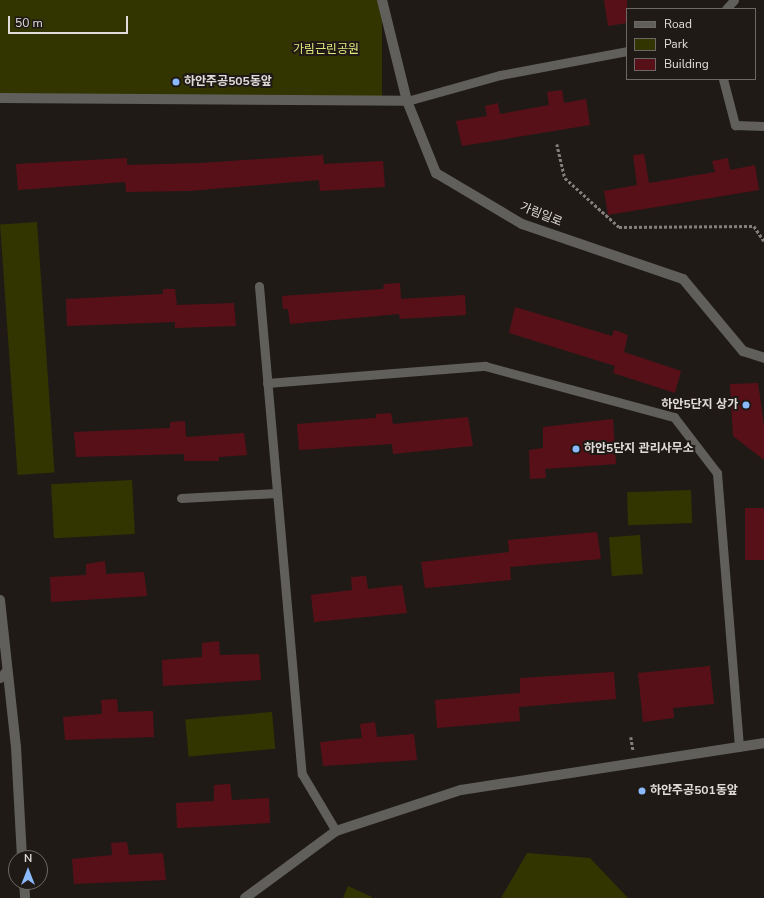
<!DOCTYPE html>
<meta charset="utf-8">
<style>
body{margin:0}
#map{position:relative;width:764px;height:898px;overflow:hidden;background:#201a17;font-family:"Nunito Sans","Noto Sans KR",sans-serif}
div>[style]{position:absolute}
.green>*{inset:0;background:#323500;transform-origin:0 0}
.building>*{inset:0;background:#581018;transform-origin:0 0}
.path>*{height:2.5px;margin-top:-1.25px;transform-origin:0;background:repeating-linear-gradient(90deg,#837e7b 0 3px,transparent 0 5px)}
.service>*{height:9px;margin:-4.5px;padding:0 4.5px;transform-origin:4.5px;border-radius:4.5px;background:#605f5c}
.minor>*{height:10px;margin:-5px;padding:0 5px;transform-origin:5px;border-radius:5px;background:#605f5c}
.dots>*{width:11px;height:11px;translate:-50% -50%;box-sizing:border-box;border:2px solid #201a17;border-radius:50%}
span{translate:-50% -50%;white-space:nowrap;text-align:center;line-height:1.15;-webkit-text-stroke:4px #201a17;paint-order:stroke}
.park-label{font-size:12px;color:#dfe77b}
.poi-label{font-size:12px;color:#e0dcda;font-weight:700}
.left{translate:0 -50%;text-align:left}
.right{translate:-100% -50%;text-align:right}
.street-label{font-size:12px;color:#e0dcda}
.legend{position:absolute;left:626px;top:8px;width:130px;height:72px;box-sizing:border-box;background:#201a17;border:1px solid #6d6865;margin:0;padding:5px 7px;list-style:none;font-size:12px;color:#e0dcda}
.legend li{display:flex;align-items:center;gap:8px;height:20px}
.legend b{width:20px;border:1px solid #6d6865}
.north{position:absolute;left:8px;top:850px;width:40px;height:40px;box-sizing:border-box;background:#201a17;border:1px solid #6d6865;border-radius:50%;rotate:0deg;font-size:11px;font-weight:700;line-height:16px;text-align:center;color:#e0dcda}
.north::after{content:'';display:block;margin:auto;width:14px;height:18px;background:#8abafc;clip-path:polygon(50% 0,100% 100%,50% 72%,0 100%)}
.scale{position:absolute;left:8px;top:16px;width:120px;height:18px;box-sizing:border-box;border:2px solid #e0dcda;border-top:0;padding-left:5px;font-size:12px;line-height:14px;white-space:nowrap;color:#e0dcda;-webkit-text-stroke:3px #201a17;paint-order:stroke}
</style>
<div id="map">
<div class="green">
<div style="left:0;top:0;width:382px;height:98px"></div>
<div style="left:37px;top:222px;width:251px;height:37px;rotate:86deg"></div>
<div style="left:132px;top:480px;width:54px;height:81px;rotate:87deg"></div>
<div style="left:691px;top:490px;width:33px;height:64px;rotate:88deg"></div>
<div style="left:640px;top:535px;width:39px;height:31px;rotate:86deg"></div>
<div style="left:272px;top:712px;width:37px;height:87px;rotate:85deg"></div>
<div style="clip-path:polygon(527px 853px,590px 858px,628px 898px,501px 898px)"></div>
<div style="clip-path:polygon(348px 886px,372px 897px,372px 898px,343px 898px)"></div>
</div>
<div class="building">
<div style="clip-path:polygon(604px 0,627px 0,627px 23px,608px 26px)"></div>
<div style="clip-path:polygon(562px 90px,564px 103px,586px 99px,590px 125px,462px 146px,456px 121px,487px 116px,485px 106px,498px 103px,500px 114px,549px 105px,547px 92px)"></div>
<div style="clip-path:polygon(644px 154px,649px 183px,715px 172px,712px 161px,728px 158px,730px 170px,755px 165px,759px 190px,608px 215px,604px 191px,637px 185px,633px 155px)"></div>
<div style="clip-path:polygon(323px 155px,324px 164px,383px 161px,385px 187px,320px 191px,319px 180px,189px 191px,126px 192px,125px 182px,18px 190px,16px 164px,127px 158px,127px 165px,200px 163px)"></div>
<div style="clip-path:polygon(400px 283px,401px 299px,465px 295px,466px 315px,400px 319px,399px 314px,290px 324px,288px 309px,283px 309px,282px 296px,383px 289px,384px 284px)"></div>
<div style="clip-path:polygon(163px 289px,175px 289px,177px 305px,234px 303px,236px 326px,175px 328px,175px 322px,67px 326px,66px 299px,163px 294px)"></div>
<div style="clip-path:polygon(515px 307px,612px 336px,614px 330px,628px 335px,624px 352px,681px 371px,675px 393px,613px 373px,615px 366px,509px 333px)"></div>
<div style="clip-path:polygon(758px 383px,764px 425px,764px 460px,733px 436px,730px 384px)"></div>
<div style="clip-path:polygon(391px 413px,393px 424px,468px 417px,473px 446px,393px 454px,392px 444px,299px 450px,297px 424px,376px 418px,376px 414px)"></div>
<div style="clip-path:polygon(613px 419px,616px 464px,545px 469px,546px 478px,530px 479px,529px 450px,543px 448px,543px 427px)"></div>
<div style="clip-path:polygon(185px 421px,186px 437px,244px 433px,247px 455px,219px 457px,219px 461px,184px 461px,184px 454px,76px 457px,74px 432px,170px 428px,170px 422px)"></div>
<div style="left:764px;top:508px;width:52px;height:19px;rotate:90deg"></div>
<div style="clip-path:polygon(597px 532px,601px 559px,510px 567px,511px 580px,425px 588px,421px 562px,509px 552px,508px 540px)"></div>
<div style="clip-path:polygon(105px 561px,106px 574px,144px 572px,147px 596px,51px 602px,50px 577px,86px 575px,86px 564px)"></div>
<div style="clip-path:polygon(366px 576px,368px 589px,402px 585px,407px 613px,314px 622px,311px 595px,352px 590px,351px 577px)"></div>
<div style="clip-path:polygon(219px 641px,220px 655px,259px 654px,261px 680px,163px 686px,162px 660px,202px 657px,202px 643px)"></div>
<div style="clip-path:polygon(710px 666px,714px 704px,673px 708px,674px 718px,643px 722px,638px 673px)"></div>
<div style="clip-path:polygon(614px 672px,616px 699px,519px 707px,520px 721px,437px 728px,435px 700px,520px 693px,520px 678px)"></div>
<div style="clip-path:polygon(117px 699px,118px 712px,153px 711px,154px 737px,65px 740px,63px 717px,102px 714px,101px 700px)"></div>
<div style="clip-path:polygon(375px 722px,377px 737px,414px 734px,417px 760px,323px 766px,320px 742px,362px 738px,360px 724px)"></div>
<div style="clip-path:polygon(230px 784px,232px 800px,269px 798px,270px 823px,177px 828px,176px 803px,214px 801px,214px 785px)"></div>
<div style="clip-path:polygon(127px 842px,129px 855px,163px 853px,166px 880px,74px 884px,72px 859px,112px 855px,111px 843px)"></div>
</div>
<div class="path">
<div style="left:557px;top:144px;width:35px;rotate:77deg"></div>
<div style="left:565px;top:178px;width:73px;rotate:42.2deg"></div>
<div style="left:619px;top:227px;width:135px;rotate:-0.4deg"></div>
<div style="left:754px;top:226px;width:18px;rotate:56deg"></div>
<div style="left:631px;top:737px;width:13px;rotate:81deg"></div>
</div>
<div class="service">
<div style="left:726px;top:9px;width:12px;rotate:-48deg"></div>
<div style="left:723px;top:79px;width:48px;rotate:75.4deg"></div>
<div style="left:735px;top:125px;width:29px;rotate:2deg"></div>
<div style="left:407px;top:101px;width:97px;rotate:-15.6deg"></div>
<div style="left:500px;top:75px;width:129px;rotate:-10.7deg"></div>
<div style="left:259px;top:286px;width:490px;rotate:85deg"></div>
<div style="left:302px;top:774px;width:66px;rotate:59.2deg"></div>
<div style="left:267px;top:383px;width:219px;rotate:-4.5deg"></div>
<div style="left:485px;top:366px;width:196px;rotate:15.1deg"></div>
<div style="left:674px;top:417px;width:71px;rotate:52.5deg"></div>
<div style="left:717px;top:473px;width:275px;rotate:85.4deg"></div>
<div style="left:181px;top:498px;width:96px;rotate:-3deg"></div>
<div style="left:0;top:678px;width:11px;rotate:-52deg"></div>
</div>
<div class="minor">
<div style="left:382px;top:0;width:104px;rotate:76.1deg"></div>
<div style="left:407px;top:101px;width:78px;rotate:68.1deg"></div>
<div style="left:436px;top:173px;width:100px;rotate:30.7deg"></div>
<div style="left:522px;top:224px;width:170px;rotate:18.9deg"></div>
<div style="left:683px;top:279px;width:94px;rotate:50.2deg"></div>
<div style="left:743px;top:351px;width:22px;rotate:18deg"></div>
<div style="left:0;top:98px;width:407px;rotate:0.4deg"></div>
<div style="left:0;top:600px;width:148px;rotate:83.8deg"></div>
<div style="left:16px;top:747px;width:111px;rotate:86.9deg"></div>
<div style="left:24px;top:882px;width:16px;rotate:86deg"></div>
<div style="left:245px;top:898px;width:113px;rotate:-36.4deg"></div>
<div style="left:336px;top:831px;width:132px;rotate:-18.2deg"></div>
<div style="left:461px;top:790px;width:307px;rotate:-8.8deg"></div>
</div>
<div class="dots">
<div style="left:176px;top:82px;background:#8abafc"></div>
<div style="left:746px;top:405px;background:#8abafc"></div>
<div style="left:576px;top:449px;background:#8abafc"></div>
<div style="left:642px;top:791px;background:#8abafc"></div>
</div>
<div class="park-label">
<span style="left:326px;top:50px">가림근린공원</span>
</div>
<div class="poi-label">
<span class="left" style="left:184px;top:82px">하안주공505동앞</span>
<span class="right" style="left:738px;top:405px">하안5단지 상가</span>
<span class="left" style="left:584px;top:449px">하안5단지 관리사무소</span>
<span class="left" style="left:650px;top:791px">하안주공501동앞</span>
</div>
<div class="street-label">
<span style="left:541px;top:215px;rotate:22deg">가림일로</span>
</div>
<ul class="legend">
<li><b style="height:5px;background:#605f5c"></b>Road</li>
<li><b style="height:11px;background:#323500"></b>Park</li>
<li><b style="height:11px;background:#581018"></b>Building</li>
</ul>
<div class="north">N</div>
<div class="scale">50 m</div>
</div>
